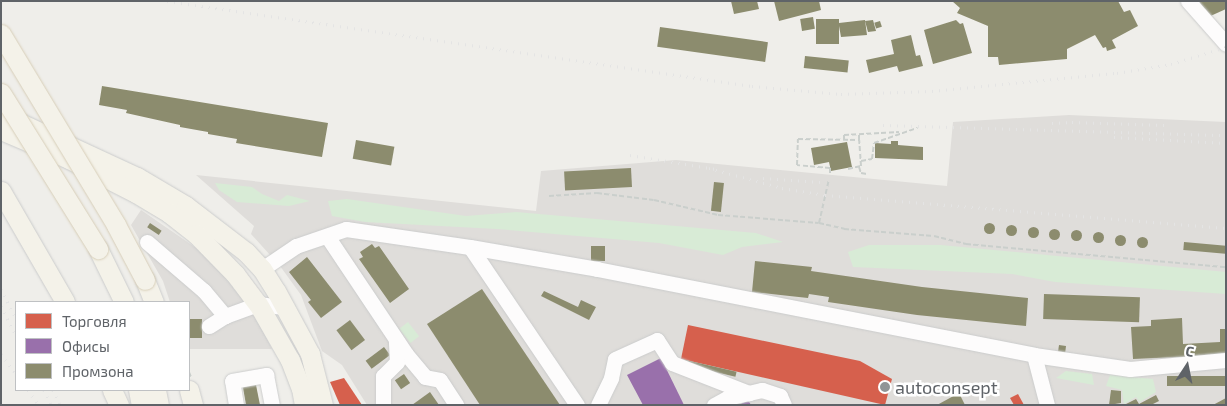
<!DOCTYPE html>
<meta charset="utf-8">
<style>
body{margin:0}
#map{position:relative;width:1227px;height:406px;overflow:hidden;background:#efeeea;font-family:"Exo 2",sans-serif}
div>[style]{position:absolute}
.industrial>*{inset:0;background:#dfddda}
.green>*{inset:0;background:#d8ebd6;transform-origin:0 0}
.shops>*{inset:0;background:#d6604d}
.offices>*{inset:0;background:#9970ab}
.industry>*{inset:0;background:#8c8c6e;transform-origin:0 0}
.round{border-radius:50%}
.path>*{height:2px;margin-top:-1px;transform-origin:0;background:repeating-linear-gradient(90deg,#cacfcc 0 5px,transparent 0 7.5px)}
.roads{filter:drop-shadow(0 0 1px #cbcccc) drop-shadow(0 0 1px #cbcccc)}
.minor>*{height:15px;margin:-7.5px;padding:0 7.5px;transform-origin:7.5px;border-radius:7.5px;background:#fdfcfc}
.major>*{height:19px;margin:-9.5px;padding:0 9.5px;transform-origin:9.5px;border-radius:9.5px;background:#f4f2e9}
.rail>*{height:3px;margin-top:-1.5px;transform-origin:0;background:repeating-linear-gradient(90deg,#e4e4e4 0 1px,transparent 0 7px)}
.bridges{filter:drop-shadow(0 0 1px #d7ceb8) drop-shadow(0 0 1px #d7ceb8)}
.major-bridge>*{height:19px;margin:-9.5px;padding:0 9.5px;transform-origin:9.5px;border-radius:9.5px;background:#f4f2e9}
.dots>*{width:14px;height:14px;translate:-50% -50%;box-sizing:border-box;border:2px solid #fff;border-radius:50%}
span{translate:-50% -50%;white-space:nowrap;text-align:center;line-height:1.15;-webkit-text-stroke:5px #fff;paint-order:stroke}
.poi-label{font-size:18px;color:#5f6368}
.left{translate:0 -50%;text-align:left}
.frame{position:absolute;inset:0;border:2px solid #5f6368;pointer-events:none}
.legend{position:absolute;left:15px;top:301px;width:175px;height:90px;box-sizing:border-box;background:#fff;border:1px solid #bfc1c3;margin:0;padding:6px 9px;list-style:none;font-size:15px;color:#5f6368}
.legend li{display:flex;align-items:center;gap:10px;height:25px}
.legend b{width:25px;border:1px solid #bfc1c3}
.north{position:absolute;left:1162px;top:341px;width:50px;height:50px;-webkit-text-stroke:4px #fff;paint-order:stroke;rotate:11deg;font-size:14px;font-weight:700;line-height:20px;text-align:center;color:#5f6368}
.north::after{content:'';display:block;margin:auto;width:18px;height:22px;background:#5f6368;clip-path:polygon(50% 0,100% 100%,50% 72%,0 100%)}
</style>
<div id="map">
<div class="industrial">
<div style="clip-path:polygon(1069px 115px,1226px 122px,1226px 405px,367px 405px,342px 365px,322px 351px,301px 295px,280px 266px,251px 234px,254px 226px,196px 175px,536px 211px,541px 171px,676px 160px,947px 186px,953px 122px)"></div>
<div style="clip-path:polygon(141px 210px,199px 250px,243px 296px,251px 306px,272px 349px,189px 349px,189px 302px,170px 302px,163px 281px,131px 225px)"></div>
</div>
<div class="green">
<div style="clip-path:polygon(215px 183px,252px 187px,262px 194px,279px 201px,287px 195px,310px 201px,289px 206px,237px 202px,219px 190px)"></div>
<div style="clip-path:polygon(347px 199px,466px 216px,516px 212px,756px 233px,783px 242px,742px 247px,723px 255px,659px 243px,497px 229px,365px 222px,332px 216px,328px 201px)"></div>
<div style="clip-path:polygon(869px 245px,941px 245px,1226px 272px,1226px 294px,1055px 282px,1012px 274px,853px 267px,848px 252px)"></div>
<div style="left:408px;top:322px;width:18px;height:11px;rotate:52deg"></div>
<div style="clip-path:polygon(1066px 371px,1092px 374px,1094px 385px,1056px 378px)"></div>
<div style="clip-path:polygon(1110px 375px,1153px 379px,1156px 392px,1140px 402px,1136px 397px,1124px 404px,1122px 390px,1106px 386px)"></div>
</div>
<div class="shops">
<div style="clip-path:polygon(688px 325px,860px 361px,892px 379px,885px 405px,681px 359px)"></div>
<div style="clip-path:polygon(344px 378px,362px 405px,340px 405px,330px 382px)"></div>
<div style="clip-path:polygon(1018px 394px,1024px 405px,1014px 405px,1010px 398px)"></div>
</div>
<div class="offices">
<div style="clip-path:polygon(661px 358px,684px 405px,643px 405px,627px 375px)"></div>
<div style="clip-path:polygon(748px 400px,751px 405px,739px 405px)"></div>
</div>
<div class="industry">
<div style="clip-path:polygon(731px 1px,757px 1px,759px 9px,734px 14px)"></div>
<div style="clip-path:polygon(774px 1px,819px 1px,821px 10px,779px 21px)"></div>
<div style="clip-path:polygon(952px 1px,1118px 1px,1124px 12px,1130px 10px,1138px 26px,1112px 40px,1116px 48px,1107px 51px,1106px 47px,1103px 48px,1095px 35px,1067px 49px,1067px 59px,999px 65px,998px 57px,988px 57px,988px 26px,957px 13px,960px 8px)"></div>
<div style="clip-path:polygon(1199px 1px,1226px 1px,1226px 9px,1206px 18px)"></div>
<div style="left:813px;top:17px;width:12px;height:13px;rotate:81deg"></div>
<div style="clip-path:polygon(816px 19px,839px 19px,839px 23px,865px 20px,867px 35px,841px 37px,839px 26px,839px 44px,816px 44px)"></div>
<div style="clip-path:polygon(873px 20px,876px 31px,868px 32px,865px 21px)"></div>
<div style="clip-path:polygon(956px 20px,960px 24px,963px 23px,972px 53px,933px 64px,924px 30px)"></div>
<div style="left:880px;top:21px;width:6px;height:6px;rotate:72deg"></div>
<div style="left:660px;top:27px;width:109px;height:20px;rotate:8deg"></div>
<div style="clip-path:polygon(911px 35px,916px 56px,920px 55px,923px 66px,899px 72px,897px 66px,869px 73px,866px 60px,894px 54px,891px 40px)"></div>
<div style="left:805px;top:56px;width:44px;height:12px;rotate:6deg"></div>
<div style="clip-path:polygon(102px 86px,328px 123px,322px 157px,236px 143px,237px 139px,208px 134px,208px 132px,180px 127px,180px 125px,126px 113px,127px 110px,99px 105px)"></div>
<div style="left:356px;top:140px;width:39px;height:19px;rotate:10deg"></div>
<div style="clip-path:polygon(891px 141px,898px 141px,898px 145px,923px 147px,923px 160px,875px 158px,875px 143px,891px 144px)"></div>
<div style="clip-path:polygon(847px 142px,852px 167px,831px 171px,829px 162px,814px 165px,811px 148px)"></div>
<div style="left:631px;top:168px;width:19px;height:67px;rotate:87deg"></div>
<div style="left:714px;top:182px;width:10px;height:29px;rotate:6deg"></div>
<div class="round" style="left:983.5px;top:222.5px;width:11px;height:11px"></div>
<div style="left:150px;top:223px;width:14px;height:5px;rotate:34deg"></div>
<div class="round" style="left:1005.5px;top:224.5px;width:11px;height:11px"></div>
<div class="round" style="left:1027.5px;top:226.5px;width:11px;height:11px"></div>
<div class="round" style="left:1048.5px;top:228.5px;width:11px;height:11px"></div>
<div class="round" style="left:1070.5px;top:229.5px;width:11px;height:11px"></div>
<div class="round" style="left:1092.5px;top:231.5px;width:11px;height:11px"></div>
<div class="round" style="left:1114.5px;top:234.5px;width:11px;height:11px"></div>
<div class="round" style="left:1136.5px;top:236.5px;width:11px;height:11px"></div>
<div style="left:1184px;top:242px;width:42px;height:8px;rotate:5deg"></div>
<div style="clip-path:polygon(372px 244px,375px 248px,379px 246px,409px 289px,390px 303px,359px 259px,363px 257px,360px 252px)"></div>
<div style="left:591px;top:246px;width:14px;height:15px"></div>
<div style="clip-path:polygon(307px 257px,342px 302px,321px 318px,308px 302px,311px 300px,289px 272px)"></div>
<div style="clip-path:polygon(755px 261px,812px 267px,811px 271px,922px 287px,1028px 298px,1026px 326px,917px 315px,828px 302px,829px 297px,809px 294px,808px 298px,752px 292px)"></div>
<div style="clip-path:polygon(482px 289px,560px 405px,480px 405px,427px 324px)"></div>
<div style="clip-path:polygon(544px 291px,578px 307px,581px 300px,596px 307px,589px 320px,541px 296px)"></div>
<div style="left:1044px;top:294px;width:96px;height:25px;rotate:2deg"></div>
<div style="clip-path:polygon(1182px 318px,1183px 344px,1220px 342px,1220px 329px,1226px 329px,1226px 355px,1133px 359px,1131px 327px,1151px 326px,1151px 320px)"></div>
<div style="left:189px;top:319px;width:13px;height:19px"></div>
<div style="left:350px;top:320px;width:25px;height:17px;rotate:53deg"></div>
<div style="clip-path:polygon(1059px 345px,1066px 346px,1065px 354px,1058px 352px)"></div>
<div style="left:384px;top:347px;width:10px;height:23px;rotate:53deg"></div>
<div style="left:681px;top:359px;width:57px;height:5px;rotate:13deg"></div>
<div style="left:404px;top:374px;width:11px;height:11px;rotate:56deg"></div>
<div style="left:1226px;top:376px;width:10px;height:59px;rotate:90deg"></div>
<div style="clip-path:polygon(255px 380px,260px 405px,246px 405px,242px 382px)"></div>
<div style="clip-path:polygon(1111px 390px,1121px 391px,1121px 403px,1109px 405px)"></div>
<div style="clip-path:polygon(430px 392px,439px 405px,412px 405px)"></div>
<div style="clip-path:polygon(959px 393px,965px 405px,937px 405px)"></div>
<div style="clip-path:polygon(1156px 395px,1159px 401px,1151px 405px,1124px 405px,1136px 399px,1139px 404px)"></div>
<div style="clip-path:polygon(1226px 398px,1226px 405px,1213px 405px)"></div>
</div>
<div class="path">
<div style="left:844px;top:140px;width:5px;rotate:-90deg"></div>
<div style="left:844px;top:135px;width:55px;rotate:-3.1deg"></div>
<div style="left:861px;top:161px;width:11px;rotate:-10deg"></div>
<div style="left:872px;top:159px;width:16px;rotate:-83deg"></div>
<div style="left:874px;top:143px;width:46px;rotate:-19.2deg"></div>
<div style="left:859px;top:167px;width:6px;rotate:72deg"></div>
<div style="left:861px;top:173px;width:6px;rotate:9deg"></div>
<div style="left:848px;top:169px;width:13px;rotate:-13deg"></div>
<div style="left:861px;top:166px;width:26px;rotate:-94deg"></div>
<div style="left:830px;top:173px;width:5px;rotate:-90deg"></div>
<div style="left:830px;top:168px;width:33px;rotate:-175deg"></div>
<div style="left:797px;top:165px;width:26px;rotate:-88deg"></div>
<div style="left:798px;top:139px;width:61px;rotate:0.9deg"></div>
<div style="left:859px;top:140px;width:6px;rotate:-90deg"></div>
<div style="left:549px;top:196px;width:48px;rotate:-3.6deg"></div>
<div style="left:597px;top:193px;width:57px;rotate:7deg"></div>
<div style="left:654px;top:200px;width:66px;rotate:13.2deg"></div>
<div style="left:718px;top:215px;width:101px;rotate:4.5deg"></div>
<div style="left:819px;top:223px;width:26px;rotate:13deg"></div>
<div style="left:844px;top:229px;width:90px;rotate:4.4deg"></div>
<div style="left:934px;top:236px;width:33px;rotate:14deg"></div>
<div style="left:966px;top:244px;width:261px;rotate:5.1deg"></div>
<div style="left:819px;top:223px;width:45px;rotate:-77.2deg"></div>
<div style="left:189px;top:372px;width:5px;rotate:68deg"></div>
</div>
<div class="roads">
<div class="minor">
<div style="left:1188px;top:1px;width:57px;rotate:48.5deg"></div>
<div style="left:327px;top:236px;width:142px;rotate:56.2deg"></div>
<div style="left:406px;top:354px;width:30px;rotate:50deg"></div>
<div style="left:425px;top:377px;width:15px;rotate:11deg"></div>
<div style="left:440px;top:380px;width:30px;rotate:57deg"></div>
<div style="left:147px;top:242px;width:75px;rotate:40.7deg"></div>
<div style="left:204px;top:291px;width:33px;rotate:50deg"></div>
<div style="left:225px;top:316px;width:19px;rotate:148deg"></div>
<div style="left:470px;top:247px;width:191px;rotate:55.9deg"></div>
<div style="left:262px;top:269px;width:41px;rotate:-34.1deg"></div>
<div style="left:296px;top:246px;width:53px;rotate:-18.8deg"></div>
<div style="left:346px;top:229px;width:125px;rotate:8.3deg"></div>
<div style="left:470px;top:247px;width:129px;rotate:9.8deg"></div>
<div style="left:597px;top:269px;width:445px;rotate:11.1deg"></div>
<div style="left:1034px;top:355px;width:52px;rotate:75.4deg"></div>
<div style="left:225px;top:316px;width:35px;rotate:-20deg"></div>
<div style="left:258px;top:304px;width:24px;rotate:7deg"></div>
<div style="left:282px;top:307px;width:8px;rotate:45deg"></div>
<div style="left:1034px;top:355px;width:97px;rotate:8.3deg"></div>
<div style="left:1130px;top:369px;width:96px;rotate:-5.4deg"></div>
<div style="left:236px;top:405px;width:24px;rotate:-99deg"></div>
<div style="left:232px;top:381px;width:35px;rotate:-10deg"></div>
<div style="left:266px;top:375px;width:31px;rotate:79deg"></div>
<div style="left:383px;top:405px;width:29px;rotate:-90deg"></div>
<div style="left:383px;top:376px;width:20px;rotate:-45deg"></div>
<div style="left:397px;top:362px;width:22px;rotate:-93deg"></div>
<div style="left:598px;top:405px;width:30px;rotate:-64deg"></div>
<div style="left:611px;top:378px;width:19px;rotate:-78deg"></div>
<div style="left:615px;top:359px;width:46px;rotate:-24.3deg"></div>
<div style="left:657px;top:340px;width:27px;rotate:57deg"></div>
<div style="left:672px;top:363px;width:83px;rotate:21.3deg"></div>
<div style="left:714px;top:405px;width:15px;rotate:-28deg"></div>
<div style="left:727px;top:398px;width:36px;rotate:-13deg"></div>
<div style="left:762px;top:390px;width:19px;rotate:18deg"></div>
<div style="left:780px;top:396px;width:10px;rotate:66deg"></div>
</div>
<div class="major">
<div style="left:1px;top:114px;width:150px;rotate:24.9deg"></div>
<div style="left:137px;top:177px;width:57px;rotate:30.6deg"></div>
<div style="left:186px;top:206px;width:76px;rotate:37.5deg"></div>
<div style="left:246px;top:252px;width:23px;rotate:47deg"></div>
<div style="left:262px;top:269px;width:26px;rotate:58deg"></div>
<div style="left:276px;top:291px;width:72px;rotate:61.6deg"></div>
<div style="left:310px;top:354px;width:53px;rotate:75.7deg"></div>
<div style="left:1px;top:130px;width:74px;rotate:23.1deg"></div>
<div style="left:69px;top:159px;width:75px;rotate:26.9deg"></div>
<div style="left:136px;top:193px;width:39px;rotate:31deg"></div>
<div style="left:169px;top:213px;width:34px;rotate:38deg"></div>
<div style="left:196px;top:234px;width:56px;rotate:45.7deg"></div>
<div style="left:235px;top:274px;width:38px;rotate:53deg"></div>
<div style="left:258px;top:304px;width:64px;rotate:60.3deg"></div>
<div style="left:290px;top:360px;width:30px;rotate:69deg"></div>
<div style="left:301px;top:388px;width:17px;rotate:80deg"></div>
<div style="left:1px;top:191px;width:128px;rotate:60deg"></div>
<div style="left:98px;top:249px;width:59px;rotate:63.9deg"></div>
<div style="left:145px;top:280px;width:24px;rotate:68deg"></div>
<div style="left:112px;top:390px;width:17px;rotate:65deg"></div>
<div style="left:138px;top:390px;width:15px;rotate:79deg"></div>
<div style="left:156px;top:390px;width:15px;rotate:79deg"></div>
<div style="left:189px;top:390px;width:16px;rotate:75deg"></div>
</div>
</div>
<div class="rail">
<div style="left:167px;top:1px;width:591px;rotate:8.27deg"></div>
<div style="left:752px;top:86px;width:89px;rotate:5.1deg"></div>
<div style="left:841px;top:94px;width:91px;rotate:-1.9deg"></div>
<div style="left:932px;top:91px;width:186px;rotate:-5.6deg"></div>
<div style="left:1117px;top:73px;width:55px;rotate:-9.5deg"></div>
<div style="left:1171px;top:64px;width:58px;rotate:-17.2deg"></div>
<div style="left:1052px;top:123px;width:20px;rotate:-3deg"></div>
<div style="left:1072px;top:122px;width:92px;rotate:1.9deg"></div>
<div style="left:883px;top:125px;width:343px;rotate:1.7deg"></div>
<div style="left:1114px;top:137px;width:112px;rotate:3.1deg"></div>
<div style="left:630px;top:155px;width:87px;rotate:9.2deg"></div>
<div style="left:709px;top:168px;width:76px;rotate:15.3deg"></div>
<div style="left:782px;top:188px;width:44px;rotate:9.2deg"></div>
<div style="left:825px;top:195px;width:402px;rotate:4.7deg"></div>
<div style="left:763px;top:178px;width:57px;rotate:4deg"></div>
<div style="left:1px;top:289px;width:33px;rotate:63deg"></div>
<div style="left:1px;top:306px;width:33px;rotate:63deg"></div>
<div style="left:1px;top:354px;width:25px;rotate:53deg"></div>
<div style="left:28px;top:390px;width:19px;rotate:54deg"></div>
<div style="left:44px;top:390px;width:17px;rotate:65deg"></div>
<div style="left:53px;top:390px;width:17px;rotate:65deg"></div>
</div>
<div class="bridges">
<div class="major-bridge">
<div style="left:1px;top:34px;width:223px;rotate:58.9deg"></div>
<div style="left:116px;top:225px;width:62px;rotate:62.2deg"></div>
<div style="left:1px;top:93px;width:184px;rotate:58.1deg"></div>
</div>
</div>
<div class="dots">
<div style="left:885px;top:387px;background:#919496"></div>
</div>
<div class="poi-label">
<span class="left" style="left:895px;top:387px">autoconsept</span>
</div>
<div class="frame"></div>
<ul class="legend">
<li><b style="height:14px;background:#d6604d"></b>Торговля</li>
<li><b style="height:14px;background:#9970ab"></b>Офисы</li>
<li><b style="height:14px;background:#8c8c6e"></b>Промзона</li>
</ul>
<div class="north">С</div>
</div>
